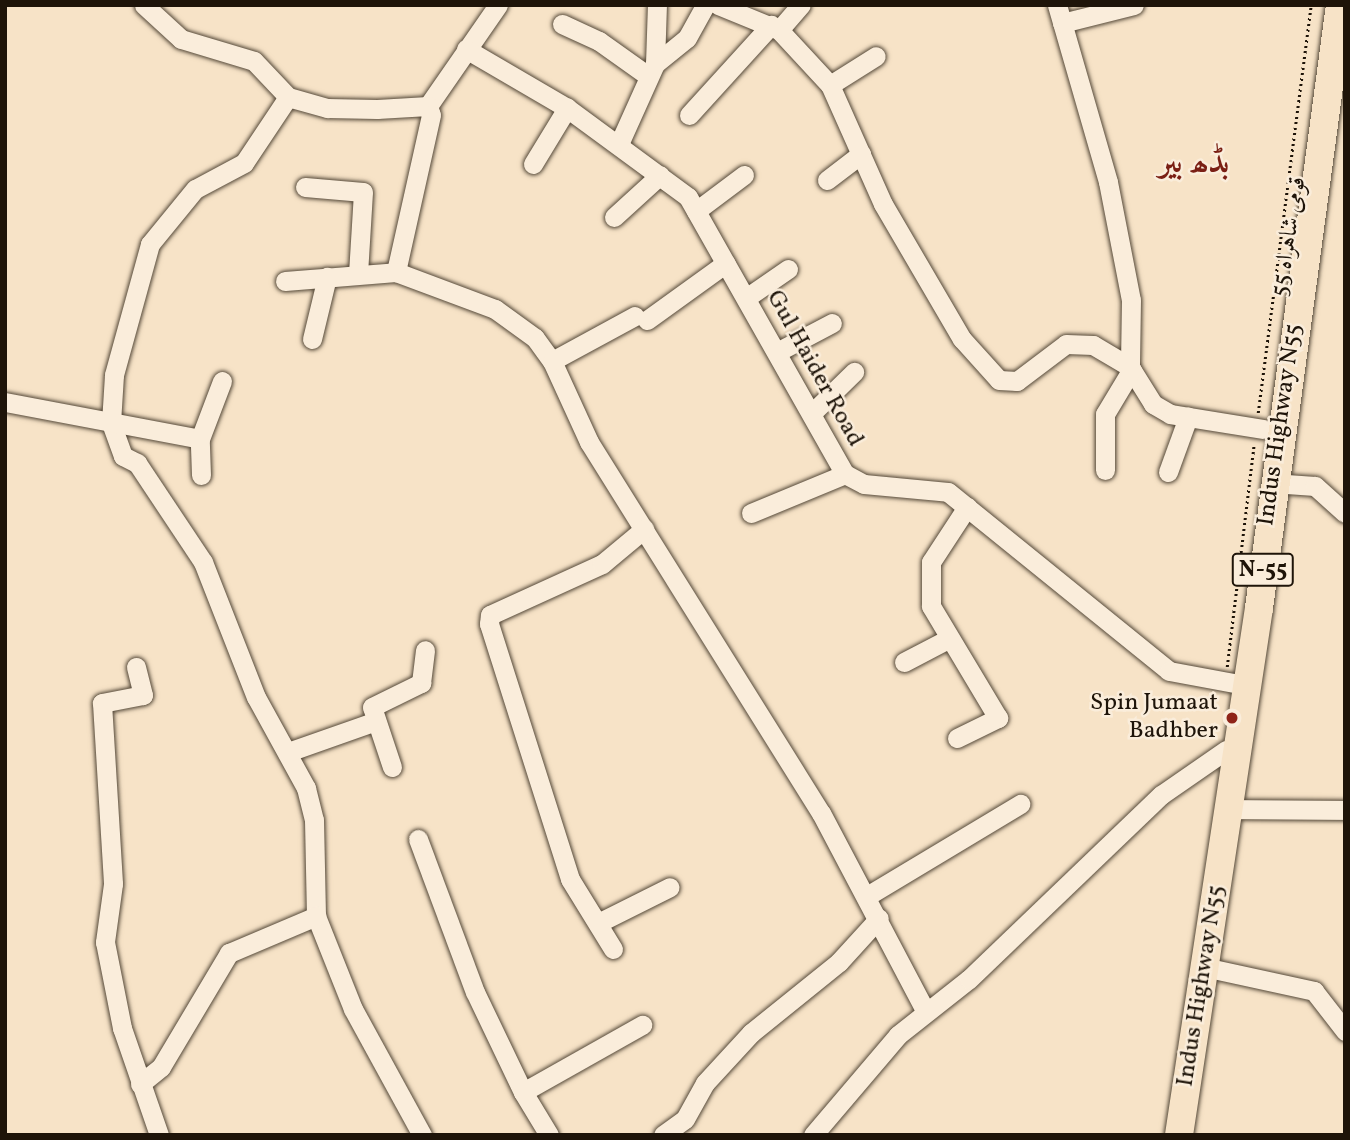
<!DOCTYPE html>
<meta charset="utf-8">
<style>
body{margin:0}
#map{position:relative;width:1350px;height:1140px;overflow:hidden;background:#f7e3c7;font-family:Vollkorn,Amiri,serif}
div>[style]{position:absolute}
.path>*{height:2.5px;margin-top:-1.25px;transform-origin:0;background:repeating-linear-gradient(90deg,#1e1409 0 2px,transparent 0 5.5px)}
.roads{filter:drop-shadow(0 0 2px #544838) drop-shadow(0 0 2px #544838)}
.minor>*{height:19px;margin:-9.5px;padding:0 9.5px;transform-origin:9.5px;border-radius:9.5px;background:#faeddb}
.highway>*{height:28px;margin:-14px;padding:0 14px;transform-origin:14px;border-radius:14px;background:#f7e3c7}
.dots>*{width:19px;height:19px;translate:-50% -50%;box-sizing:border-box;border:4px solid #faeddb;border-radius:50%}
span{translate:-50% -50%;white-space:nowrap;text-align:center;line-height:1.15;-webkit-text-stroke:5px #faeddb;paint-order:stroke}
.shield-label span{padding:2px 5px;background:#faeddb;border:2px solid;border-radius:5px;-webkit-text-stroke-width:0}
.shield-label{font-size:23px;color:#1e1409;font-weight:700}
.street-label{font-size:24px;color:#1e1409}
.poi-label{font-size:24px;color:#1e1409}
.right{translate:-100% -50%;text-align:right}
.district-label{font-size:32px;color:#7a1f14;font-weight:700}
.frame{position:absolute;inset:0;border:7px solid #1e1409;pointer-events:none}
</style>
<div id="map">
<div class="path">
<div style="left:1258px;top:413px;width:411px;rotate:-82.6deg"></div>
<div style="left:1227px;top:667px;width:225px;rotate:-83.1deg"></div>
</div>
<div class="roads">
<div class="minor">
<div style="left:144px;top:5px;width:50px;rotate:42.6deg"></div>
<div style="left:181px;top:39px;width:76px;rotate:16.8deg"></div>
<div style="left:254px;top:61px;width:50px;rotate:46.6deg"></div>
<div style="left:288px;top:97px;width:41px;rotate:15.8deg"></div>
<div style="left:327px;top:108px;width:50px;rotate:1.1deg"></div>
<div style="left:377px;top:109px;width:51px;rotate:-3.4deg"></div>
<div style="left:428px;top:106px;width:123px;rotate:-55.3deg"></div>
<div style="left:718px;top:5px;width:66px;rotate:22.3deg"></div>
<div style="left:779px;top:30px;width:75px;rotate:47.2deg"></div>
<div style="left:830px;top:85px;width:130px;rotate:66deg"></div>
<div style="left:883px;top:204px;width:156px;rotate:59.7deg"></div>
<div style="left:962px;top:339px;width:55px;rotate:47.9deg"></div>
<div style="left:999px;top:380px;width:18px;rotate:3deg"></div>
<div style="left:1017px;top:381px;width:61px;rotate:-37.1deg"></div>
<div style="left:1066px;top:344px;width:27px;rotate:2deg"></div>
<div style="left:1093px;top:345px;width:43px;rotate:30.7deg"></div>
<div style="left:1130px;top:367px;width:44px;rotate:58.1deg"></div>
<div style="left:1153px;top:404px;width:20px;rotate:30deg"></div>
<div style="left:1170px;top:414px;width:95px;rotate:9.1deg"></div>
<div style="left:1057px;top:5px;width:184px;rotate:73.9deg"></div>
<div style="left:1108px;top:182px;width:120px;rotate:79deg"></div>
<div style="left:1131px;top:300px;width:67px;rotate:90.9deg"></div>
<div style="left:1062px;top:23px;width:74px;rotate:-14deg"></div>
<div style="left:562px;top:24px;width:41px;rotate:24.7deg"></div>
<div style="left:599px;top:41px;width:60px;rotate:35.5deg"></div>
<div style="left:779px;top:30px;width:33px;rotate:-49deg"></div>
<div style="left:466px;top:49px;width:117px;rotate:30.3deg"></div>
<div style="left:567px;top:108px;width:150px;rotate:36.3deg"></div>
<div style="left:688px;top:197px;width:318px;rotate:60.5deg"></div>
<div style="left:845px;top:474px;width:21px;rotate:28deg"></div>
<div style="left:864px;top:484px;width:84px;rotate:5.4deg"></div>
<div style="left:948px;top:492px;width:284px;rotate:39deg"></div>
<div style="left:1169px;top:671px;width:66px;rotate:10.5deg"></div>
<div style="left:655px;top:64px;width:41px;rotate:-39.1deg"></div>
<div style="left:687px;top:38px;width:38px;rotate:-61deg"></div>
<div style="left:830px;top:85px;width:54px;rotate:-32.2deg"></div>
<div style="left:288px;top:97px;width:79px;rotate:123.7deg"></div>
<div style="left:244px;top:163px;width:55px;rotate:152deg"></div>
<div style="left:195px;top:189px;width:71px;rotate:129.3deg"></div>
<div style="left:150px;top:244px;width:136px;rotate:105.4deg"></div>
<div style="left:114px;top:375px;width:48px;rotate:93.6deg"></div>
<div style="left:111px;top:423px;width:35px;rotate:70deg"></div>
<div style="left:123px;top:456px;width:16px;rotate:27deg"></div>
<div style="left:137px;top:463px;width:119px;rotate:56.3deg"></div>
<div style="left:203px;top:562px;width:145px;rotate:68.6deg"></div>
<div style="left:256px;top:697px;width:104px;rotate:61.2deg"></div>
<div style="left:306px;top:788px;width:33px;rotate:76deg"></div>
<div style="left:314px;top:820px;width:96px;rotate:88.8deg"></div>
<div style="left:316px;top:916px;width:100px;rotate:68.3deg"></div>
<div style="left:353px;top:1009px;width:144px;rotate:61.3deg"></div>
<div style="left:428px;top:106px;width:9px;rotate:72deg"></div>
<div style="left:431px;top:115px;width:161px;rotate:102.6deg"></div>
<div style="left:396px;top:272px;width:106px;rotate:20.5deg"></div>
<div style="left:495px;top:309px;width:49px;rotate:35.9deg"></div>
<div style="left:535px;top:338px;width:29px;rotate:54deg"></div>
<div style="left:552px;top:361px;width:89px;rotate:65.4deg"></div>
<div style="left:589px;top:442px;width:438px;rotate:58deg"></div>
<div style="left:821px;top:813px;width:225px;rotate:62.2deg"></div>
<div style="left:689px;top:115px;width:122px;rotate:-47.7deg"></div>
<div style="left:619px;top:144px;width:88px;rotate:-65.8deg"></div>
<div style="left:655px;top:64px;width:59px;rotate:-88.1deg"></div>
<div style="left:533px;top:164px;width:66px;rotate:-58.7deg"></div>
<div style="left:827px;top:180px;width:43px;rotate:-37.4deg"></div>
<div style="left:305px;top:187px;width:58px;rotate:4.9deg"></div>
<div style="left:363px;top:192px;width:82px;rotate:93.5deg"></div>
<div style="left:696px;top:211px;width:60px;rotate:-36.9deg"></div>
<div style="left:614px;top:217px;width:62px;rotate:-42.4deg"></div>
<div style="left:285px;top:281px;width:111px;rotate:-4.6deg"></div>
<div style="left:746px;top:298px;width:51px;rotate:-34.6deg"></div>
<div style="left:647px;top:320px;width:97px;rotate:-35.8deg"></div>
<div style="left:312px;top:339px;width:64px;rotate:-76.4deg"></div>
<div style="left:777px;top:352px;width:62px;rotate:-27.8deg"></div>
<div style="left:552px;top:361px;width:94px;rotate:-28.5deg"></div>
<div style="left:5px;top:402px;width:198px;rotate:10.7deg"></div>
<div style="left:812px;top:413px;width:59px;rotate:-44.3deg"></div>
<div style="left:1105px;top:470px;width:56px;rotate:-90deg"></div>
<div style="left:1105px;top:414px;width:52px;rotate:-59deg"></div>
<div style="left:1168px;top:472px;width:59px;rotate:-70deg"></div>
<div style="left:201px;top:475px;width:36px;rotate:-92deg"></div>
<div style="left:200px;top:439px;width:62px;rotate:-69.2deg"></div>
<div style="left:1272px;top:483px;width:43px;rotate:4deg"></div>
<div style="left:1315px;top:486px;width:40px;rotate:42deg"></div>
<div style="left:751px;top:513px;width:102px;rotate:-22.5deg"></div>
<div style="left:904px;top:662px;width:50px;rotate:-27.6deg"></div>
<div style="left:136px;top:667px;width:29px;rotate:76deg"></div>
<div style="left:143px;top:695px;width:42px;rotate:169deg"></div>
<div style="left:102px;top:703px;width:181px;rotate:86.5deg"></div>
<div style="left:113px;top:884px;width:59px;rotate:97.9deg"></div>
<div style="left:105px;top:942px;width:88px;rotate:78.8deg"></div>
<div style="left:122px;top:1028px;width:113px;rotate:70.9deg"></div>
<div style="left:957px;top:738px;width:46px;rotate:-26deg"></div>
<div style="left:998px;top:718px;width:131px;rotate:-120.9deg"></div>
<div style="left:931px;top:606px;width:44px;rotate:-90deg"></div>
<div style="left:931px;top:562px;width:66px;rotate:-56.8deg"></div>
<div style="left:288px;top:752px;width:93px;rotate:-19.4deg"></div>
<div style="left:392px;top:767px;width:63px;rotate:-108.4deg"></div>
<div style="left:372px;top:707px;width:55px;rotate:-26.1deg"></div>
<div style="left:421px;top:683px;width:33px;rotate:-83deg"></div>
<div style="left:1229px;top:809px;width:116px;rotate:0.5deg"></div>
<div style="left:418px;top:839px;width:163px;rotate:69.6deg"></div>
<div style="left:475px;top:992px;width:111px;rotate:64.4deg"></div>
<div style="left:867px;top:896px;width:179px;rotate:-31deg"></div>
<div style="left:598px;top:923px;width:80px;rotate:-26.6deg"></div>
<div style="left:613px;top:949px;width:82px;rotate:-121.6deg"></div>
<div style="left:570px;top:879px;width:268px;rotate:-107.6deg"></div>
<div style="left:489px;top:624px;width:9px;rotate:-84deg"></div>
<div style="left:490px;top:615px;width:123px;rotate:-24.5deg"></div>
<div style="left:602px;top:564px;width:55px;rotate:-39.8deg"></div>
<div style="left:1204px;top:967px;width:113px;rotate:12.3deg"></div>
<div style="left:1314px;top:991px;width:51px;rotate:52.2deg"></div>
<div style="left:140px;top:1084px;width:27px;rotate:-39deg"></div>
<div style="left:161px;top:1067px;width:133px;rotate:-59.2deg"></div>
<div style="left:229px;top:953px;width:95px;rotate:-23deg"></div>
<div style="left:549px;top:1135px;width:50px;rotate:-121.2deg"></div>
<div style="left:523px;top:1092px;width:137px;rotate:-29.4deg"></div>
<div style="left:663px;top:1135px;width:27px;rotate:-36deg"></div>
<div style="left:685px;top:1119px;width:41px;rotate:-60.9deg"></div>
<div style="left:705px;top:1083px;width:68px;rotate:-47.4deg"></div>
<div style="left:751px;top:1033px;width:113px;rotate:-38.9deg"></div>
<div style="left:839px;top:962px;width:59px;rotate:-47.7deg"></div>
<div style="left:813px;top:1135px;width:131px;rotate:-49.6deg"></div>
<div style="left:898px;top:1035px;width:90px;rotate:-38.3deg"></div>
<div style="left:969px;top:979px;width:266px;rotate:-43.8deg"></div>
<div style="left:1161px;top:795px;width:79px;rotate:-34.7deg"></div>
</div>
<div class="highway">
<div style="left:1179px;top:1135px;width:533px;rotate:-81.37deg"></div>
<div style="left:1259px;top:608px;width:608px;rotate:-82.35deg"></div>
</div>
</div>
<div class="dots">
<div style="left:1232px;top:718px;background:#8f2418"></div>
</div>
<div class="shield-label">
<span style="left:1263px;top:570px">N-55</span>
</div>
<div class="street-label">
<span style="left:1290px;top:237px;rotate:-81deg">قومی شاہراہ 55</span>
<span style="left:814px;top:369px;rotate:61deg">Gul Haider Road</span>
<span style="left:1281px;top:425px;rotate:-82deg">Indus Highway N55</span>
<span style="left:1202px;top:986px;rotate:-81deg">Indus Highway N55</span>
</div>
<div class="poi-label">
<span class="right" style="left:1218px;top:718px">Spin Jumaat<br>Badhber</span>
</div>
<div class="district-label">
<span style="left:1194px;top:164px">بڈھ بیر</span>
</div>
<div class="frame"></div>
</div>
